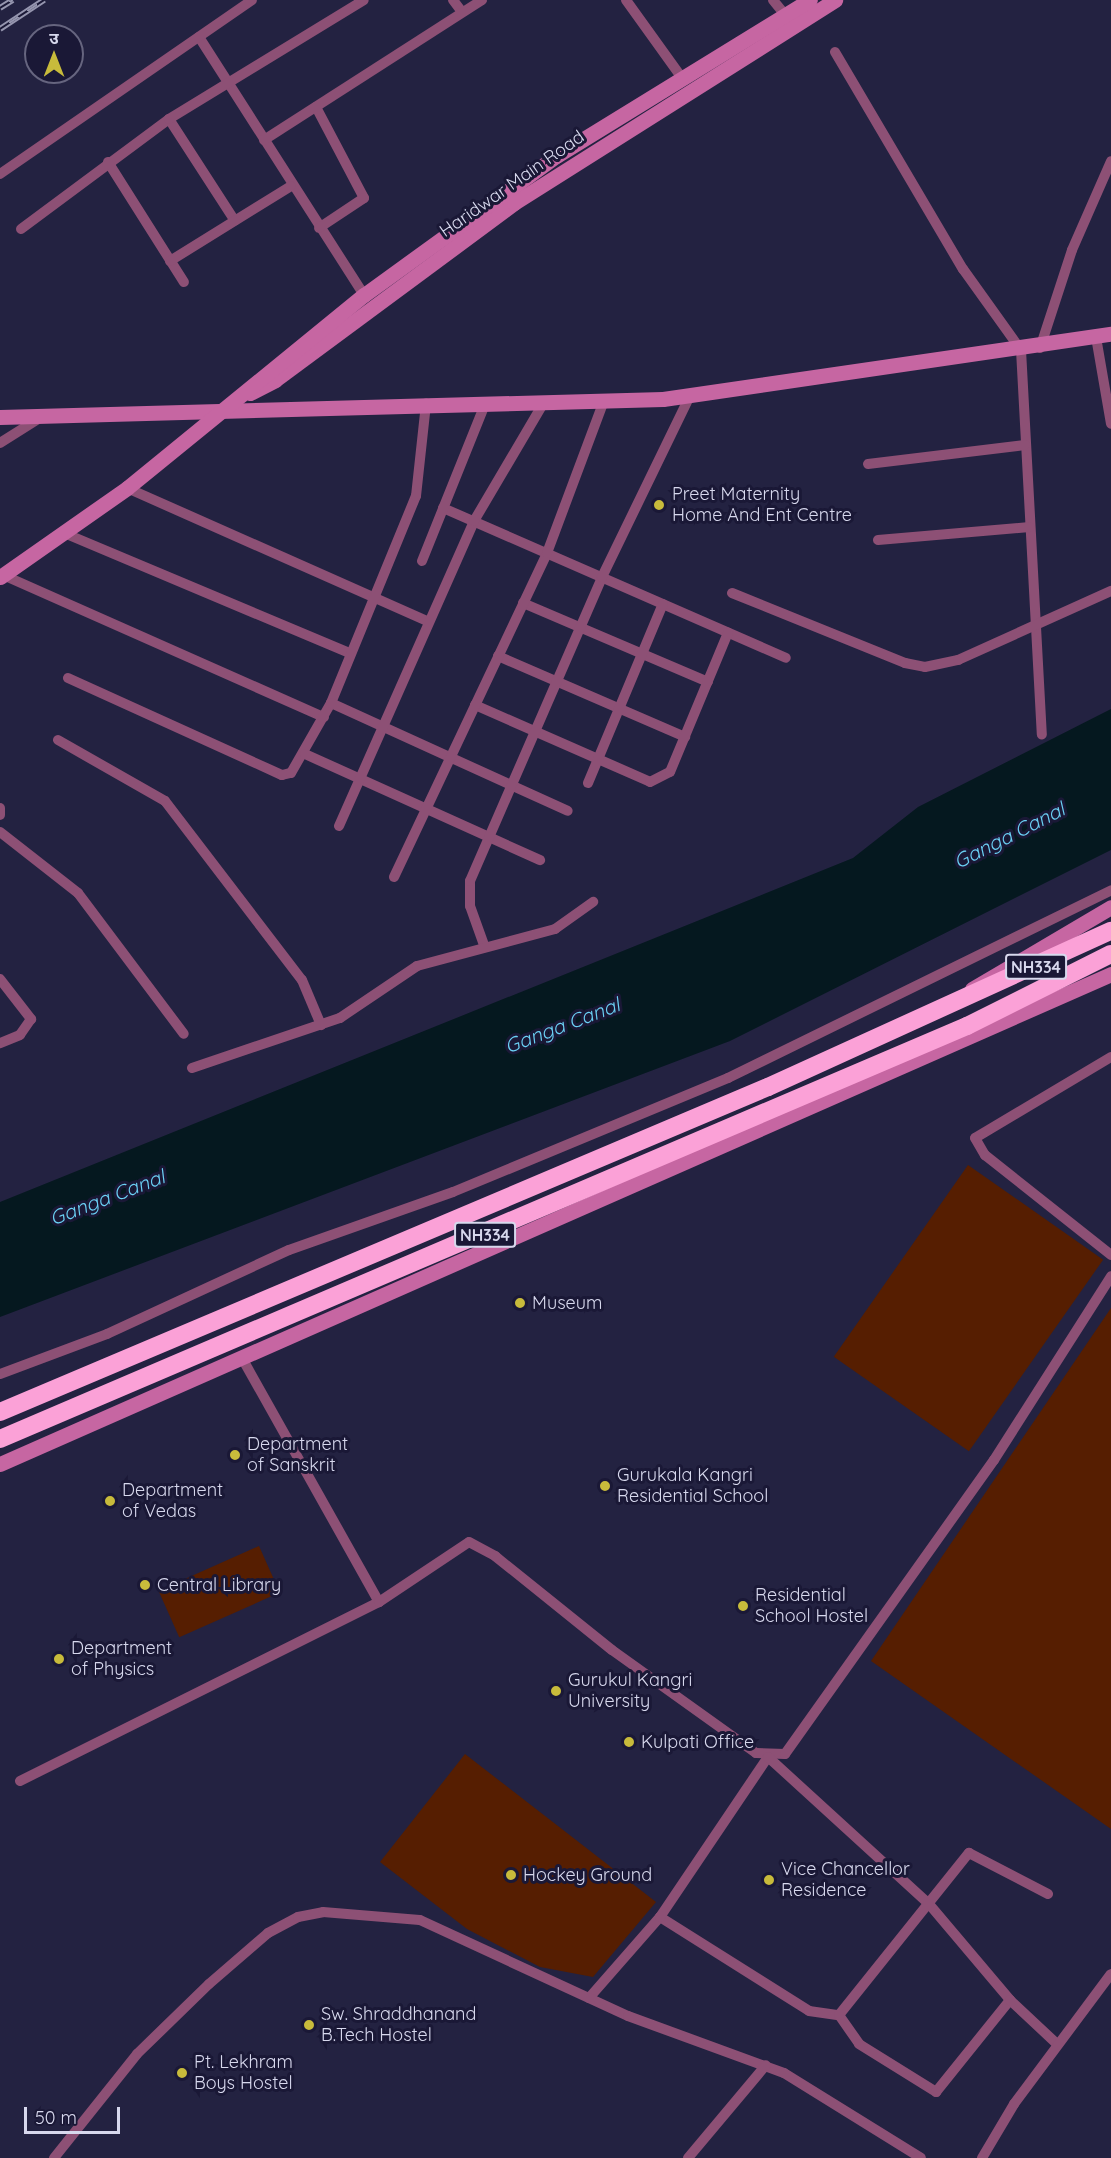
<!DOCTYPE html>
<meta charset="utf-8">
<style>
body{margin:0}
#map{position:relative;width:1111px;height:2158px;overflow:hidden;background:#232241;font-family:Quicksand,"Noto Sans Devanagari",sans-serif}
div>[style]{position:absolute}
.green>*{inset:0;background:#561e01;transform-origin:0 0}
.water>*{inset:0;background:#05181f}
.street>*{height:10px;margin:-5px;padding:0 5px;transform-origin:5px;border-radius:5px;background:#8d5075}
.secondary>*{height:15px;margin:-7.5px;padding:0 7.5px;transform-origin:7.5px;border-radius:7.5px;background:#c666a2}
.highway>*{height:18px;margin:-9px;padding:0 9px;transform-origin:9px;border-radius:9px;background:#fba1d7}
.rail>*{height:6px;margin-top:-3px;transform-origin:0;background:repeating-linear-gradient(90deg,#1a1836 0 11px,#9696af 0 22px);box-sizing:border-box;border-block:2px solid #9696af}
.dots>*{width:16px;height:16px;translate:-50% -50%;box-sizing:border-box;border:3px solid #1a1836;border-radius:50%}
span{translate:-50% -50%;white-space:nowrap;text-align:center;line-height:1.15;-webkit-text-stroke:6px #1a1836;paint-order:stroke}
.shield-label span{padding:2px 4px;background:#1a1836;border:2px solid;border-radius:4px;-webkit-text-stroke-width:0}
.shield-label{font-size:16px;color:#d7d8ed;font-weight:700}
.street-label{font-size:18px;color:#d7d8ed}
.poi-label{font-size:18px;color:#d7d8ed}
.left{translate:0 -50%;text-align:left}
.water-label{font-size:20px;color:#6bd1f5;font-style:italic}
.north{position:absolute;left:24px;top:24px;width:60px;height:60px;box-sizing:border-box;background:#1a1836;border:2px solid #66657f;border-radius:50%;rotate:0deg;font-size:16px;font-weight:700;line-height:24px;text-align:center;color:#d7d8ed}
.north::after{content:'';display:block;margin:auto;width:21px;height:27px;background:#c8bb3b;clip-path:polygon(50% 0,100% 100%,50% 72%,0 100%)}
.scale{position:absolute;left:24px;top:2107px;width:96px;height:27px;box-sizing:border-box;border:3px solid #d7d8ed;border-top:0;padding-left:8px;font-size:18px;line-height:21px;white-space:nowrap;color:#d7d8ed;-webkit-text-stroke:4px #1a1836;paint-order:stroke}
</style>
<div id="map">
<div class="green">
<div style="left:968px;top:1165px;width:165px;height:234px;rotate:35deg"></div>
<div style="clip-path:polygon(1111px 1308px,1111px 1829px,871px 1661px)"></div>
<div style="left:259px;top:1546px;width:51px;height:110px;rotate:66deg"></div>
<div style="clip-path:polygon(465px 1754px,656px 1902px,593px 1977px,540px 1967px,467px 1929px,380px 1862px)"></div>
</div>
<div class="water">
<div style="clip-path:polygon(1111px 709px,1111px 850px,730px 1041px,0 1317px,0 1202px,853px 858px,918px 807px)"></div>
</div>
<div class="street">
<div style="left:453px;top:0;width:15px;rotate:53deg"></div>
<div style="left:626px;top:0;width:96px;rotate:54.3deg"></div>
<div style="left:773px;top:0;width:19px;rotate:51deg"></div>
<div style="left:199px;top:37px;width:306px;rotate:57.4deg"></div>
<div style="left:835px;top:52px;width:252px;rotate:59.5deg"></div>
<div style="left:963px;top:269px;width:100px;rotate:54.4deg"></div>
<div style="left:1021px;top:350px;width:385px;rotate:86.9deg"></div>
<div style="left:316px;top:107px;width:103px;rotate:62.2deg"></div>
<div style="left:364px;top:198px;width:54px;rotate:146.3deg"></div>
<div style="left:169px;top:119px;width:121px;rotate:57.1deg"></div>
<div style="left:264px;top:140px;width:259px;rotate:-32.7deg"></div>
<div style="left:108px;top:162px;width:142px;rotate:57.7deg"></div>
<div style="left:0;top:174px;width:306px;rotate:-34.6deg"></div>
<div style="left:21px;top:229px;width:184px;rotate:-36.6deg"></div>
<div style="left:169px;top:119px;width:228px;rotate:-31.4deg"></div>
<div style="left:170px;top:261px;width:142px;rotate:-31.8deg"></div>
<div style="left:1096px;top:337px;width:88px;rotate:80.2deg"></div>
<div style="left:1040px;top:348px;width:103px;rotate:-71.9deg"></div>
<div style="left:1072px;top:250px;width:97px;rotate:-66.3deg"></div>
<div style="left:0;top:443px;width:45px;rotate:-32.3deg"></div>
<div style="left:868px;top:464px;width:158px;rotate:-6.9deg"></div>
<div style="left:127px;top:488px;width:330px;rotate:23.9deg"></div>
<div style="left:443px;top:508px;width:374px;rotate:23.6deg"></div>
<div style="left:64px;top:533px;width:310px;rotate:22.8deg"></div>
<div style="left:878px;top:540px;width:152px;rotate:-4.9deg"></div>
<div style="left:422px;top:561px;width:171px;rotate:-68.1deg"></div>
<div style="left:3px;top:575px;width:351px;rotate:23.9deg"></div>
<div style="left:732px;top:593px;width:187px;rotate:22deg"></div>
<div style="left:905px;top:663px;width:20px;rotate:11deg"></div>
<div style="left:925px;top:667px;width:34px;rotate:-12deg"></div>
<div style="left:958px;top:660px;width:168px;rotate:-24.3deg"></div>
<div style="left:523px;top:603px;width:201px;rotate:23.1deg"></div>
<div style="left:498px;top:656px;width:204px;rotate:23.4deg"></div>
<div style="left:68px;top:678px;width:235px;rotate:24.4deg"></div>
<div style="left:282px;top:775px;width:9px;rotate:-13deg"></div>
<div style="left:291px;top:773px;width:81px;rotate:-60.3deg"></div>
<div style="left:331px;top:703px;width:224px;rotate:-67.7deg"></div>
<div style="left:416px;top:496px;width:93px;rotate:-83.8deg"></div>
<div style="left:331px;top:703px;width:260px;rotate:24.5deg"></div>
<div style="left:475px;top:705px;width:191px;rotate:23.7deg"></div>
<div style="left:650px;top:782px;width:22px;rotate:-27deg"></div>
<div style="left:670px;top:772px;width:151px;rotate:-67.4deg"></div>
<div style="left:58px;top:740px;width:123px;rotate:29.7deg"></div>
<div style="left:165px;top:801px;width:225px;rotate:52.6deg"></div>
<div style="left:302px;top:980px;width:49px;rotate:67.1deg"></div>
<div style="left:305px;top:754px;width:258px;rotate:24.3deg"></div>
<div style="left:588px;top:783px;width:194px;rotate:-67.3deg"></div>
<div style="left:0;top:808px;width:7px;rotate:90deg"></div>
<div style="left:339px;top:826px;width:334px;rotate:-66.1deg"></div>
<div style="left:474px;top:521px;width:138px;rotate:-59.5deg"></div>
<div style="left:0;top:832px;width:99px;rotate:38deg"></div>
<div style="left:78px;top:893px;width:176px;rotate:53.1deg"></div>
<div style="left:394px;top:877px;width:358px;rotate:-64.7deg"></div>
<div style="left:547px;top:553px;width:160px;rotate:-69.5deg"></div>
<div style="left:484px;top:945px;width:41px;rotate:-109.7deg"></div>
<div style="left:470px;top:906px;width:25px;rotate:-90deg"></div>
<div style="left:470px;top:881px;width:331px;rotate:-66.5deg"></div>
<div style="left:602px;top:577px;width:201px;rotate:-64.1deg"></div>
<div style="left:0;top:979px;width:51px;rotate:52.2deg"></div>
<div style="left:31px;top:1019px;width:19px;rotate:125deg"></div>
<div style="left:20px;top:1035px;width:22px;rotate:158deg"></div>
<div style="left:1111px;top:1057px;width:158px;rotate:149.2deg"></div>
<div style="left:975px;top:1138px;width:20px;rotate:60deg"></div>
<div style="left:985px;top:1155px;width:161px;rotate:38.4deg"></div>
<div style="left:192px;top:1068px;width:156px;rotate:-18.7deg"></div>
<div style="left:340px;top:1018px;width:93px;rotate:-34deg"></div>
<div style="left:417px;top:966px;width:143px;rotate:-15deg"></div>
<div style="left:555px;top:929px;width:47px;rotate:-35.4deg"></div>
<div style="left:242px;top:1358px;width:280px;rotate:60.7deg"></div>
<div style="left:0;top:1374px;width:114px;rotate:-20.5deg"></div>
<div style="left:107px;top:1334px;width:200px;rotate:-24.8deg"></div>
<div style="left:289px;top:1250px;width:174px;rotate:-19.5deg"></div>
<div style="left:453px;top:1192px;width:298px;rotate:-22.5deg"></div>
<div style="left:728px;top:1078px;width:427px;rotate:-26.1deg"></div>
<div style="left:20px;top:1781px;width:401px;rotate:-26.5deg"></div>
<div style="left:379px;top:1602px;width:108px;rotate:-33.7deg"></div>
<div style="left:469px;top:1542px;width:30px;rotate:28deg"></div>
<div style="left:495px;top:1556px;width:150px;rotate:38.8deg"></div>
<div style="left:612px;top:1650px;width:177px;rotate:35.6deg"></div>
<div style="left:756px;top:1753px;width:29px;rotate:2deg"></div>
<div style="left:785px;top:1754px;width:361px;rotate:-54.6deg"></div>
<div style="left:994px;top:1460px;width:218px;rotate:-57.5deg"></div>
<div style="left:660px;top:1917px;width:176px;rotate:32.2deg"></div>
<div style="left:809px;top:2011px;width:30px;rotate:8deg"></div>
<div style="left:839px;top:2015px;width:35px;rotate:55deg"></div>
<div style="left:859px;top:2044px;width:91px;rotate:31.9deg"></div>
<div style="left:936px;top:2092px;width:118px;rotate:-51.2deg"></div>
<div style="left:589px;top:1998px;width:108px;rotate:-48.8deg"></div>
<div style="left:660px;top:1917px;width:193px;rotate:-56deg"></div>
<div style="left:768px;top:1757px;width:218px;rotate:42.4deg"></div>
<div style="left:929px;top:1904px;width:126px;rotate:49.8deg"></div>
<div style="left:1010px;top:2000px;width:64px;rotate:43.1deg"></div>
<div style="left:839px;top:2015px;width:208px;rotate:-51.3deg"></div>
<div style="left:969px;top:1853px;width:89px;rotate:27.4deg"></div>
<div style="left:54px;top:2158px;width:133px;rotate:-51.4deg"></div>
<div style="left:137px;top:2054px;width:100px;rotate:-44.2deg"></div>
<div style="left:209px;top:1984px;width:78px;rotate:-40.8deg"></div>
<div style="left:268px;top:1933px;width:34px;rotate:-28deg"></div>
<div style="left:298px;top:1917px;width:25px;rotate:-11deg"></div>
<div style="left:323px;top:1912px;width:97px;rotate:4.7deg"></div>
<div style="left:420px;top:1920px;width:229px;rotate:24.8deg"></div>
<div style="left:628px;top:2016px;width:166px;rotate:20.1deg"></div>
<div style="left:784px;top:2073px;width:161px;rotate:31.8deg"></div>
<div style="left:688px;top:2158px;width:121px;rotate:-50deg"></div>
<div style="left:982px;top:2158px;width:63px;rotate:-59.3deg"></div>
<div style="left:1014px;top:2104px;width:162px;rotate:-53.3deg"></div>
</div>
<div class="secondary">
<div style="left:250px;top:393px;width:28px;rotate:-27deg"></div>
<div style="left:275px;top:380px;width:297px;rotate:-36.5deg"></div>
<div style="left:514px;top:203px;width:380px;rotate:-32.3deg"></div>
<div style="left:0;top:417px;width:663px;rotate:-1.56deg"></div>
<div style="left:663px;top:399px;width:453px;rotate:-8.3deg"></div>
<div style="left:0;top:577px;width:155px;rotate:-35deg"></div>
<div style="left:127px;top:488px;width:306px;rotate:-39.2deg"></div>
<div style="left:364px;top:295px;width:237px;rotate:-35.9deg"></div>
<div style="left:556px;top:156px;width:298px;rotate:-31.6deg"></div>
<div style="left:972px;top:989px;width:161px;rotate:-30.5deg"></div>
<div style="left:0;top:1464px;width:1214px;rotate:-23.8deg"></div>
</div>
<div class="highway">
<div style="left:0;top:1412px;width:834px;rotate:-22.94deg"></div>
<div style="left:768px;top:1087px;width:377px;rotate:-24.5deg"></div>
<div style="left:0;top:1439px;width:1052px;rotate:-23.13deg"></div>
<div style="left:967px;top:1026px;width:161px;rotate:-26.6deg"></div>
</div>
<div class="rail">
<div style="left:0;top:8px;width:15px;rotate:-32deg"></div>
<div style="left:0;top:29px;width:53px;rotate:-33.4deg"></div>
</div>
<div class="dots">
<div style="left:659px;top:505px;background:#c8bb3b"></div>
<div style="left:520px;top:1303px;background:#c8bb3b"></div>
<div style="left:235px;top:1455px;background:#c8bb3b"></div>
<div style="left:605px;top:1486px;background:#c8bb3b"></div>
<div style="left:110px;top:1501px;background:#c8bb3b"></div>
<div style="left:145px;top:1585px;background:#c8bb3b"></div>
<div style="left:743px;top:1606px;background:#c8bb3b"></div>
<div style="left:59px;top:1659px;background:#c8bb3b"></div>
<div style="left:556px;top:1691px;background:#c8bb3b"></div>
<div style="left:629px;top:1742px;background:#c8bb3b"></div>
<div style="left:511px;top:1875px;background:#c8bb3b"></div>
<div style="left:769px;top:1880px;background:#c8bb3b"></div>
<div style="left:309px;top:2025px;background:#c8bb3b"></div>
<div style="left:182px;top:2073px;background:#c8bb3b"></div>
</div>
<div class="shield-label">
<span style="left:1036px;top:967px">NH334</span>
<span style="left:485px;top:1235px">NH334</span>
</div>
<div class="street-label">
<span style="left:512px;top:184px;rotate:-35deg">Haridwar Main Road</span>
</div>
<div class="poi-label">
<span class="left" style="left:672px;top:505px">Preet Maternity<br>Home And Ent Centre</span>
<span class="left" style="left:532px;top:1303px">Museum</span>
<span class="left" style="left:247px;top:1455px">Department<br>of Sanskrit</span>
<span class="left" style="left:617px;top:1486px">Gurukala Kangri<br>Residential School</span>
<span class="left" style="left:122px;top:1501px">Department<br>of Vedas</span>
<span class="left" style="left:157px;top:1585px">Central Library</span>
<span class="left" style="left:755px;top:1606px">Residential<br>School Hostel</span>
<span class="left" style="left:71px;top:1659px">Department<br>of Physics</span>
<span class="left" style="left:568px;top:1691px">Gurukul Kangri<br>University</span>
<span class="left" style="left:641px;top:1742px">Kulpati Office</span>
<span class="left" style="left:781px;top:1880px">Vice Chancellor<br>Residence</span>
<span class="left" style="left:523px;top:1875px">Hockey Ground</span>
<span class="left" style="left:321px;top:2025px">Sw. Shraddhanand<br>B.Tech Hostel</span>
<span class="left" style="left:194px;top:2073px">Pt. Lekhram<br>Boys Hostel</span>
</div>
<div class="water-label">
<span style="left:1009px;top:835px;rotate:-27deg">Ganga Canal</span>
<span style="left:562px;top:1025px;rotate:-21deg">Ganga Canal</span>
<span style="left:107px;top:1197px;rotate:-21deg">Ganga Canal</span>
</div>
<div class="north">उ</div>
<div class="scale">50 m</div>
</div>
